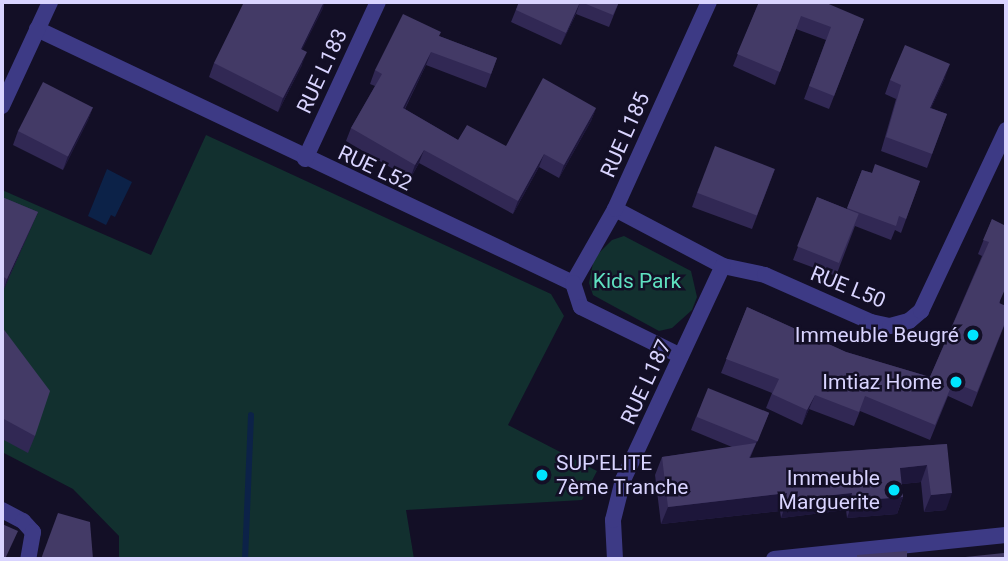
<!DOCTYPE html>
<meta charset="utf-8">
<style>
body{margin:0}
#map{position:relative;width:1008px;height:561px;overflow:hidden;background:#130f26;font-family:Roboto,sans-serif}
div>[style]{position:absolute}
.green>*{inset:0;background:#12302f}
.water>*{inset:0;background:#0c2248}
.stream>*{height:6px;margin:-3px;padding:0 3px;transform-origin:3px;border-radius:3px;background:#0c2248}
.street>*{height:16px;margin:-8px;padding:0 8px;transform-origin:8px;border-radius:8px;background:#3d3a85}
.wall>*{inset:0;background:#312854}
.shaded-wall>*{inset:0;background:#1d163a}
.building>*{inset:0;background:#433a66;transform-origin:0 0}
.dots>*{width:19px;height:19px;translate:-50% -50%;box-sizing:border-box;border:4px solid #130f26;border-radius:50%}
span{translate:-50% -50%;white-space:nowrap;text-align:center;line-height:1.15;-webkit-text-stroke:5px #130f26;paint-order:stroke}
.street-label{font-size:21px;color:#d9d4ff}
.park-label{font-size:21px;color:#5fe0c0}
.poi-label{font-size:21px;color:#d9d4ff}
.right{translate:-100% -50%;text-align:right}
.left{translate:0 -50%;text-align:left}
.frame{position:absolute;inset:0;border:4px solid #d9d4ff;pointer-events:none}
</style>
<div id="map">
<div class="green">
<div style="clip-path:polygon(206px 135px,551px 294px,564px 316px,508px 425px,597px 471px,582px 500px,406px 510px,414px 559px,119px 559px,119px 536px,73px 489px,2px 452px,2px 190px,151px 255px)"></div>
<div style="clip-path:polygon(624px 236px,691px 271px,697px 297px,692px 310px,672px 328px,659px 331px,593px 295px,589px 283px,594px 258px,612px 240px)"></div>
</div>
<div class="water">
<div style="clip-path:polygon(107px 169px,132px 182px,115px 217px,111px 215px,106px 225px,88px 216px)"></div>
</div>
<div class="stream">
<div style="left:245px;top:559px;width:144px;rotate:-87.6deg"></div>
</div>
<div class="street">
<div style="left:37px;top:29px;width:593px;rotate:25.36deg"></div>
<div style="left:2px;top:106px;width:115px;rotate:-65.2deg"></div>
<div style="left:305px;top:159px;width:173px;rotate:-65.1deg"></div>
<div style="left:615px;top:209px;width:122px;rotate:27.8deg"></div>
<div style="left:723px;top:266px;width:43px;rotate:12.1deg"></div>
<div style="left:765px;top:275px;width:116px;rotate:23.9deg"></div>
<div style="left:871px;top:322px;width:19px;rotate:12deg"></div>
<div style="left:890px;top:326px;width:20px;rotate:-15deg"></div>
<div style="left:909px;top:321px;width:16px;rotate:-40deg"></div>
<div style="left:921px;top:311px;width:200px;rotate:-64.8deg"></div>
<div style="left:573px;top:283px;width:85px;rotate:-60.4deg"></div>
<div style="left:615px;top:209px;width:227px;rotate:-65.6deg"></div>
<div style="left:573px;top:283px;width:25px;rotate:72deg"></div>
<div style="left:581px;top:307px;width:111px;rotate:26.1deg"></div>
<div style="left:2px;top:510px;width:24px;rotate:28deg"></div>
<div style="left:23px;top:521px;width:15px;rotate:48deg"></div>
<div style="left:33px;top:532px;width:27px;rotate:100deg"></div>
<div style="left:615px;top:559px;width:39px;rotate:-93deg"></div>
<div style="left:613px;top:520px;width:41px;rotate:-76deg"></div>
<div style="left:623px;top:480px;width:236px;rotate:-65deg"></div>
<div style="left:774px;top:559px;width:233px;rotate:-5.9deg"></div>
</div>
<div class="wall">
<div style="clip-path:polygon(519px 2px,619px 2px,609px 27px,576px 14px,561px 45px,511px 22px)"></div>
<div style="clip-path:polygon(759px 2px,864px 19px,829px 109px,804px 99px,826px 40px,796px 29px,775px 85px,733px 66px)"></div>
<div style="clip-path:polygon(323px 8px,302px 49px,302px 65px,278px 112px,209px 77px,214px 63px)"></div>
<div style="clip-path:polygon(439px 36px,497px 58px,486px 88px,426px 65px,405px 109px,458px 140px,506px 146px,596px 108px,591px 121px,559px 178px,539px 167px,513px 214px,419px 163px,410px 179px,346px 141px,351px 128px,375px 86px,370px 84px,375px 70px)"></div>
<div style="clip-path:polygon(945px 78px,931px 108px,947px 114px,927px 168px,881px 151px,896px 99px,885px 94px,890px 80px)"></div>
<div style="clip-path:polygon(93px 107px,88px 120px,63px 170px,13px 145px,18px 131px)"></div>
<div style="clip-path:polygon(775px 169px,752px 229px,692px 207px,697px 193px)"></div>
<div style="clip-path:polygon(862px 170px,872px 173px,920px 181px,901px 233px,895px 230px,891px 240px,855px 226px,836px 276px,793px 260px,817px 197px,847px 209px)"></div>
<div style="clip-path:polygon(2px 197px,38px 212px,4px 289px,2px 288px)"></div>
<div style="clip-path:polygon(992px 219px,1000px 303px,1006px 321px,972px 407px,948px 396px,930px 440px,860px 411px,854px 426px,809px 409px,802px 425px,766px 408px,772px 393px,721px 373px,747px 307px,846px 352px,930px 377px,982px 256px,978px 254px)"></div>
<div style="clip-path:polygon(2px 327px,35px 436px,28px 453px,2px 439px)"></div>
<div style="clip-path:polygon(769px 413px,750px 458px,947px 444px,946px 510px,924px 512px,921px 482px,902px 484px,903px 497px,897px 514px,847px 518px,846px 510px,781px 518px,780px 511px,661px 524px,655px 475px,662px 457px,732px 447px,691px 430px,696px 417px)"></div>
</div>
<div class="shaded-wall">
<div style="clip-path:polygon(324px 2px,325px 2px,323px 8px,296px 62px,301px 49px)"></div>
<div style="clip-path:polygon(580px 2px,576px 14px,561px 45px,566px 33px)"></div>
<div style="clip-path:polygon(307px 52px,302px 65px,278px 112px,283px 98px)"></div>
<div style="clip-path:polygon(431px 52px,426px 65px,398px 122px,403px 108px)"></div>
<div style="clip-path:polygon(950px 64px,945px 78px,925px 121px,930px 108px)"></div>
<div style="clip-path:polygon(93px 107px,88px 120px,63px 170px,68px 156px)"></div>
<div style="clip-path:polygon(596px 108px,591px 121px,559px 178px,564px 165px)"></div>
<div style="clip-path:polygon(424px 150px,419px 163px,410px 179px,415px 165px)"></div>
<div style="clip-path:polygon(544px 154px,539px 167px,513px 214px,518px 201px)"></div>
<div style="clip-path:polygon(38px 212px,34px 221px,4px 289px,7px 279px)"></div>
<div style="clip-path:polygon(815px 395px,809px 409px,802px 425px,807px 410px)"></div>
<div style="clip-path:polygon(927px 465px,921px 482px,894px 485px,900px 468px)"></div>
<div style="clip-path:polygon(787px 493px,780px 511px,661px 524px,668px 507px)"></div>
<div style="clip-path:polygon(852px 493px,846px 510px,781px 518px,787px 500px)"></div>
<div style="clip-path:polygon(952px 493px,946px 510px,924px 512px,931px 495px)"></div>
<div style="clip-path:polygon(903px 497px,897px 514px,847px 518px,853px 501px)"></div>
</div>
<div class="building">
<div style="clip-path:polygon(244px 2px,324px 2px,301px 49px,307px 52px,283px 98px,214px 63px)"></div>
<div style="clip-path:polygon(519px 2px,580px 2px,566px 33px,516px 10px)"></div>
<div style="clip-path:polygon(581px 2px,619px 2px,613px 15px)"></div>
<div style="clip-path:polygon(759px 2px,824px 2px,864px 19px,834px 96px,809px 86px,831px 27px,801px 16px,780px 72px,737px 54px)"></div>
<div style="clip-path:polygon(403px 14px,441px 32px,439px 36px,497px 58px,491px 74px,431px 52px,403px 108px,458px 140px,467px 125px,506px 146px,543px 78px,596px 108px,564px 165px,544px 154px,518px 201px,424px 150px,415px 165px,351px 128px,382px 74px,375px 70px)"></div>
<div style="clip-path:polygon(905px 45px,950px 64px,930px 108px,947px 114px,932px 154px,886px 137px,901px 85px,890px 80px)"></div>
<div style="left:43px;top:82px;width:56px;height:55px;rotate:27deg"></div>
<div style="left:715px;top:146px;width:64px;height:50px;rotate:21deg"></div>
<div style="clip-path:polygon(875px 164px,920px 181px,906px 219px,899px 216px,896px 226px,847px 208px,862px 170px,872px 173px)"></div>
<div style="clip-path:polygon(2px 197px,38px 212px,7px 279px,2px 276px)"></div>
<div style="left:817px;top:197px;width:45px;height:53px;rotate:22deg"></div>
<div style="clip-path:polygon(992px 219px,1006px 226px,1006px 287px,999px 303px,1006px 306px,1006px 320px,977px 392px,953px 382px,935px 425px,865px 396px,859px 412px,815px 395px,807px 410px,772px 394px,779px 379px,726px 359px,747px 307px,846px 352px,930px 377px,989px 242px,983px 240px)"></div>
<div style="clip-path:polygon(2px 327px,50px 391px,35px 436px,2px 418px)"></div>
<div style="left:708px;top:388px;width:66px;height:31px;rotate:22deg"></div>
<div style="clip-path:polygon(756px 443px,749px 458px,947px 444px,952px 493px,931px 495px,927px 465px,900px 468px,903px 497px,853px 501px,852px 493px,787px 500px,787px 493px,668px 507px,662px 457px)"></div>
<div style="clip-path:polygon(58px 513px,90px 522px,93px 559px,41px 559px)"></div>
<div style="clip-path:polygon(2px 524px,18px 531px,5px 559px,2px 559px)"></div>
<div style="clip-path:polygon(907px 551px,907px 559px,857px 559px,857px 555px)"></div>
<div style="clip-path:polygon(1004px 553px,1005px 559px,946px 559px)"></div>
</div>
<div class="dots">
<div style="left:973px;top:335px;background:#00e5ff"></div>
<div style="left:956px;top:382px;background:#00e5ff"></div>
<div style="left:542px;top:475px;background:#00e5ff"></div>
<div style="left:894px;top:490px;background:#00e5ff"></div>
</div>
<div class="street-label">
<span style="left:322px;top:71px;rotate:-65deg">RUE L183</span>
<span style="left:625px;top:135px;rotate:-66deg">RUE L185</span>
<span style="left:375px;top:168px;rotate:25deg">RUE L52</span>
<span style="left:848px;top:287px;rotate:22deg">RUE L50</span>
<span style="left:646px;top:382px;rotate:-65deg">RUE L187</span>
</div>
<div class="park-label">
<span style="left:637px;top:281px">Kids Park</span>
</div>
<div class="poi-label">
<span class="right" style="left:959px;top:335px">Immeuble Beugré</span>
<span class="right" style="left:942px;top:382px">Imtiaz Home</span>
<span class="left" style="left:556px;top:475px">SUP'ELITE<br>7ème Tranche</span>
<span class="right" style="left:880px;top:490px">Immeuble<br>Marguerite</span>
</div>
<div class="frame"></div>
</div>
